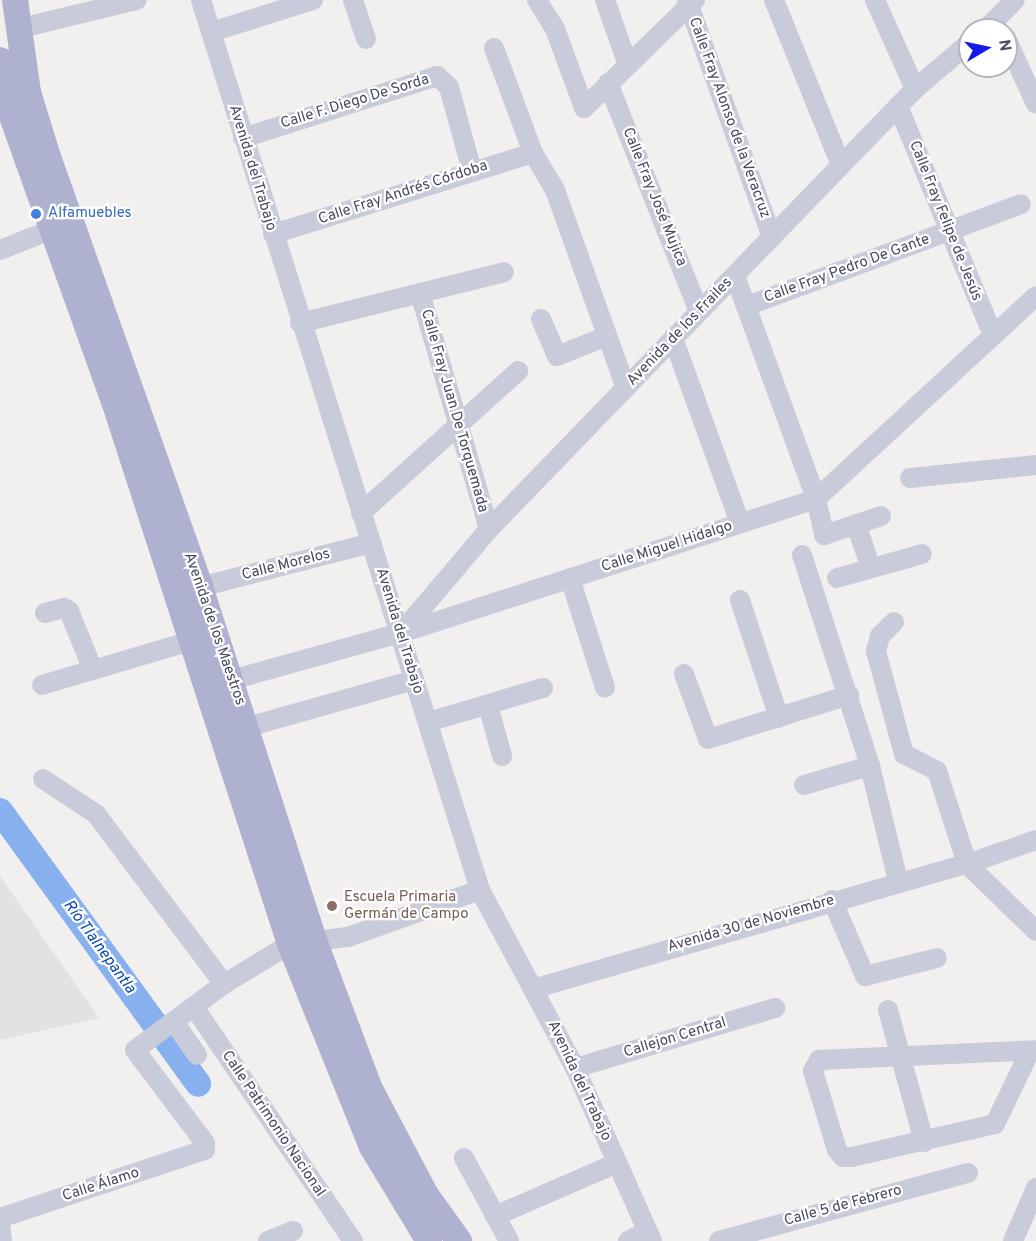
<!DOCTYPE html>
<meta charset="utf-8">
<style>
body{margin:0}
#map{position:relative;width:1036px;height:1241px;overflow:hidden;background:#f2f0ef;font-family:Overpass,sans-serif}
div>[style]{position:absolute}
.education>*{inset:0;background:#e3e1e1}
.river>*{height:26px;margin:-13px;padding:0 13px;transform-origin:13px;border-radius:13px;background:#88b0ef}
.minor>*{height:20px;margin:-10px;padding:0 10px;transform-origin:10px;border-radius:10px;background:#c8cbda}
.major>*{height:26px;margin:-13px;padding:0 13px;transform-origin:13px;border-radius:13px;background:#aeb1cf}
.dots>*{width:16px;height:16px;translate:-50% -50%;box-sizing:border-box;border:3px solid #fff;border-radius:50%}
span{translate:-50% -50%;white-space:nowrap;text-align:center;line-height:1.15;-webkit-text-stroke:4.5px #fff;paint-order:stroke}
.street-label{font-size:15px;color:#46495d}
.shop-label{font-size:15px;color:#366cbe}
.left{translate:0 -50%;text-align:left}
.education-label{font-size:15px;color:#785e54}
.water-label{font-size:16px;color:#0749b0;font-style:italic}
.north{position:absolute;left:958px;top:18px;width:60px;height:60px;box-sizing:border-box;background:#fff;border:2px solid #b5b6be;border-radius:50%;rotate:81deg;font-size:16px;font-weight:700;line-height:24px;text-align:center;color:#46495d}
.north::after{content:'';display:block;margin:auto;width:21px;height:27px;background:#121be9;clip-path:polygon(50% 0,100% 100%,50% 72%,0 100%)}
</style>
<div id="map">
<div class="education">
<div style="clip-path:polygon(0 876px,99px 1018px,0 1040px)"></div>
</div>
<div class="river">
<div style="left:0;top:811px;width:337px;rotate:54deg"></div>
</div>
<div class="minor">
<div style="left:201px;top:0;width:933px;rotate:72.59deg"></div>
<div style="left:480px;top:890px;width:202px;rotate:61.9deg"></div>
<div style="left:575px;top:1068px;width:189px;rotate:66deg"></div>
<div style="left:353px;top:0;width:41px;rotate:71.6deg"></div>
<div style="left:537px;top:0;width:34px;rotate:58deg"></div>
<div style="left:555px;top:29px;width:84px;rotate:69.8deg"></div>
<div style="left:584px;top:108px;width:155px;rotate:-44.2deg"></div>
<div style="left:605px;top:0;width:69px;rotate:70.5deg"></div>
<div style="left:687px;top:0;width:252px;rotate:70.3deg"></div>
<div style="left:774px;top:0;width:178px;rotate:67.9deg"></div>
<div style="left:875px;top:0;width:98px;rotate:65.8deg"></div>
<div style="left:17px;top:29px;width:123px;rotate:-13.6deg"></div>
<div style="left:985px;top:30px;width:42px;rotate:-45deg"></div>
<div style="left:211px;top:32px;width:107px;rotate:-17.4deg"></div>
<div style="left:1006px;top:38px;width:72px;rotate:65.6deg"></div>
<div style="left:494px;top:48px;width:112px;rotate:69.6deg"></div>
<div style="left:533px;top:153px;width:43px;rotate:59.3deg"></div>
<div style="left:555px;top:190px;width:210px;rotate:70.3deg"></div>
<div style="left:608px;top:83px;width:246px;rotate:68.3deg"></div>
<div style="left:898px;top:106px;width:248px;rotate:67.5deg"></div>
<div style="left:243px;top:138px;width:204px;rotate:-17.7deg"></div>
<div style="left:437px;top:76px;width:16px;rotate:43deg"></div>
<div style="left:449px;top:87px;width:87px;rotate:74.7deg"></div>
<div style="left:273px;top:234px;width:272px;rotate:-17.3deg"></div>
<div style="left:0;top:250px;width:57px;rotate:-21.6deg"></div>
<div style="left:735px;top:276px;width:237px;rotate:70deg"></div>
<div style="left:816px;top:499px;width:37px;rotate:77deg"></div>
<div style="left:824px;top:535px;width:60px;rotate:-18.4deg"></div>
<div style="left:420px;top:293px;width:246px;rotate:73.7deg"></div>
<div style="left:747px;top:306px;width:292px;rotate:-20.4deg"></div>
<div style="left:541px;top:319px;width:40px;rotate:66.6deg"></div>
<div style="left:557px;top:356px;width:54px;rotate:-21.8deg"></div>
<div style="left:300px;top:323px;width:210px;rotate:-14deg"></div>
<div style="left:673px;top:338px;width:197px;rotate:70.1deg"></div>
<div style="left:910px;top:478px;width:127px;rotate:-5.9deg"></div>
<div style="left:361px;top:513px;width:212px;rotate:-42.1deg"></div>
<div style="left:856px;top:524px;width:46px;rotate:71.2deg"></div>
<div style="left:802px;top:555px;width:222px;rotate:72.1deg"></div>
<div style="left:870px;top:766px;width:118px;rotate:76.3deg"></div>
<div style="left:570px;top:578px;width:115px;rotate:72.3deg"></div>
<div style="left:837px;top:578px;width:88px;rotate:-15.8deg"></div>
<div style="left:200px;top:587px;width:177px;rotate:-14.4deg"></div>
<div style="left:740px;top:600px;width:124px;rotate:71.7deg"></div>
<div style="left:45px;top:613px;width:20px;rotate:-15deg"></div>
<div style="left:64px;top:608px;width:6px;rotate:31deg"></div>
<div style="left:69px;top:611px;width:64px;rotate:67.9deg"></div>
<div style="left:894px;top:622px;width:20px;rotate:135deg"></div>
<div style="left:880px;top:636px;width:16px;rotate:105deg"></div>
<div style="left:876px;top:651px;width:107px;rotate:74.8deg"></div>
<div style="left:904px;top:754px;width:37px;rotate:27deg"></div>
<div style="left:937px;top:771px;width:98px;rotate:72.1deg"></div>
<div style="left:967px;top:864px;width:96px;rotate:44.2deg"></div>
<div style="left:402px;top:632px;width:135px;rotate:-49.8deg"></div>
<div style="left:489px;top:529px;width:612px;rotate:-45.93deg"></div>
<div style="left:915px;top:89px;width:72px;rotate:-40.5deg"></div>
<div style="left:684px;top:674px;width:69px;rotate:69.7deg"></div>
<div style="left:708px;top:739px;width:148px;rotate:-17.3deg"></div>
<div style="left:231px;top:680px;width:176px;rotate:-15.5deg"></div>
<div style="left:401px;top:633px;width:436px;rotate:-17.9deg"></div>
<div style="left:816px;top:499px;width:299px;rotate:-42.7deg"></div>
<div style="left:42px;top:685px;width:155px;rotate:-16.5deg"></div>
<div style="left:488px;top:705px;width:53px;rotate:74.6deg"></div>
<div style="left:428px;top:722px;width:120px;rotate:-16.5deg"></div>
<div style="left:247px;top:727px;width:173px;rotate:-15.7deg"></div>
<div style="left:43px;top:779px;width:64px;rotate:33.4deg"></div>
<div style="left:96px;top:814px;width:213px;rotate:53deg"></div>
<div style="left:804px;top:785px;width:69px;rotate:-16.1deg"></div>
<div style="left:832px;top:900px;width:83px;rotate:66.5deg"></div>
<div style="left:865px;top:976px;width:74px;rotate:-14deg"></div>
<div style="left:536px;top:988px;width:448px;rotate:-16.1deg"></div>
<div style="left:967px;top:864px;width:73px;rotate:-19.2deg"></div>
<div style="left:194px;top:1007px;width:283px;rotate:55.8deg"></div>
<div style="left:888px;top:1010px;width:137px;rotate:74.7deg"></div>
<div style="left:174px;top:1022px;width:40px;rotate:55.1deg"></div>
<div style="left:1030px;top:1051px;width:81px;rotate:115.6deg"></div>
<div style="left:995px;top:1124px;width:147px;rotate:167deg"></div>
<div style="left:852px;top:1157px;width:9px;rotate:180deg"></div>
<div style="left:843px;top:1157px;width:9px;rotate:-131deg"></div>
<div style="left:837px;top:1150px;width:83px;rotate:-106.9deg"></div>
<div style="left:813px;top:1071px;width:13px;rotate:-61deg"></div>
<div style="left:819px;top:1060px;width:217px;rotate:-2.6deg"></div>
<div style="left:575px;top:1068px;width:209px;rotate:-16.7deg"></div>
<div style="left:464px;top:1158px;width:94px;rotate:61.5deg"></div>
<div style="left:495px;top:1216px;width:133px;rotate:-23.5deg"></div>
<div style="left:0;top:1218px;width:216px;rotate:-18.4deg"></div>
<div style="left:205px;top:1150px;width:7px;rotate:-90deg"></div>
<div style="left:205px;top:1143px;width:116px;rotate:-127deg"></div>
<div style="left:135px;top:1050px;width:111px;rotate:-36.6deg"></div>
<div style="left:224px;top:984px;width:77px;rotate:-31.2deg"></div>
<div style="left:290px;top:944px;width:58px;rotate:-6.9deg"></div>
<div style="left:348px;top:937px;width:140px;rotate:-19.6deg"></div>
<div style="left:0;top:1222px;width:19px;rotate:84deg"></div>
<div style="left:268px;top:1241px;width:27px;rotate:-22deg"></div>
<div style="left:628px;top:1241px;width:22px;rotate:-27deg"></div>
<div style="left:719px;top:1241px;width:258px;rotate:-15.3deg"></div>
<div style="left:1013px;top:1241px;width:58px;rotate:-66.5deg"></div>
</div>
<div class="major">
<div style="left:15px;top:0;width:93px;rotate:82deg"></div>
<div style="left:28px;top:92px;width:65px;rotate:73deg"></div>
<div style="left:47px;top:154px;width:459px;rotate:70.5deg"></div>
<div style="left:200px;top:587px;width:374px;rotate:72.1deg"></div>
<div style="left:315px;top:943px;width:156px;rotate:69.4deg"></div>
<div style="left:370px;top:1089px;width:120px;rotate:62.2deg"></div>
<div style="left:426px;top:1195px;width:57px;rotate:54.3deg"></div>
<div style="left:0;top:60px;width:37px;rotate:82deg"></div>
<div style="left:5px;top:97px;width:323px;rotate:70.3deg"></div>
<div style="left:114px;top:401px;width:571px;rotate:72.04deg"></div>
<div style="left:290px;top:944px;width:219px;rotate:68deg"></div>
<div style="left:372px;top:1147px;width:110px;rotate:58.8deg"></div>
</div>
<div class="dots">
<div style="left:36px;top:214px;background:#3f7fe0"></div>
<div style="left:332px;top:906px;background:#8d6e63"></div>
</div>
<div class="street-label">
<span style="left:355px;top:102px;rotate:-17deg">Calle F. Diego De Sorda</span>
<span style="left:729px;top:118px;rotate:70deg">Calle Fray Alonso de la Veracruz</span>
<span style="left:252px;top:168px;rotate:73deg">Avenida del Trabajo</span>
<span style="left:403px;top:193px;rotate:-18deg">Calle Fray Andrés Córdoba</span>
<span style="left:654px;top:197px;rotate:68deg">Calle Fray José Mujica</span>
<span style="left:945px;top:221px;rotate:68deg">Calle Fray Felipe de Jesús</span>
<span style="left:847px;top:269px;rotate:-20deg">Calle Fray Pedro De Gante</span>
<span style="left:680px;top:332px;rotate:-46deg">Avenida de los Frailes</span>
<span style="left:454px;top:411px;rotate:74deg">Calle Fray Juan De Torquemada</span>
<span style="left:667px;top:547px;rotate:-18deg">Calle Miguel Hidalgo</span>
<span style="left:286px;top:565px;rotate:-14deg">Calle Morelos</span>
<span style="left:214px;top:629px;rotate:71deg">Avenida de los Maestros</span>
<span style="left:399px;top:631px;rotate:73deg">Avenida del Trabajo</span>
<span style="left:751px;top:924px;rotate:-16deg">Avenida 30 de Noviembre</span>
<span style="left:675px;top:1038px;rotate:-17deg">Callejon Central</span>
<span style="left:579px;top:1081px;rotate:65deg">Avenida del Trabajo</span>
<span style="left:273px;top:1124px;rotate:56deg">Calle Patrimonio Nacional</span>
<span style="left:101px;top:1185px;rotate:-18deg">Calle Álamo</span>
<span style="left:843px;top:1206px;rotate:-15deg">Calle 5 de Febrero</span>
</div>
<div class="shop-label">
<span class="left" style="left:48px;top:214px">Alfamuebles</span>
</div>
<div class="education-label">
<span class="left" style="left:344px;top:906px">Escuela Primaria<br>Germán de Campo</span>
</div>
<div class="water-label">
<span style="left:99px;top:947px;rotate:54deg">Río Tlalnepantla</span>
</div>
<div class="north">N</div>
</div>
